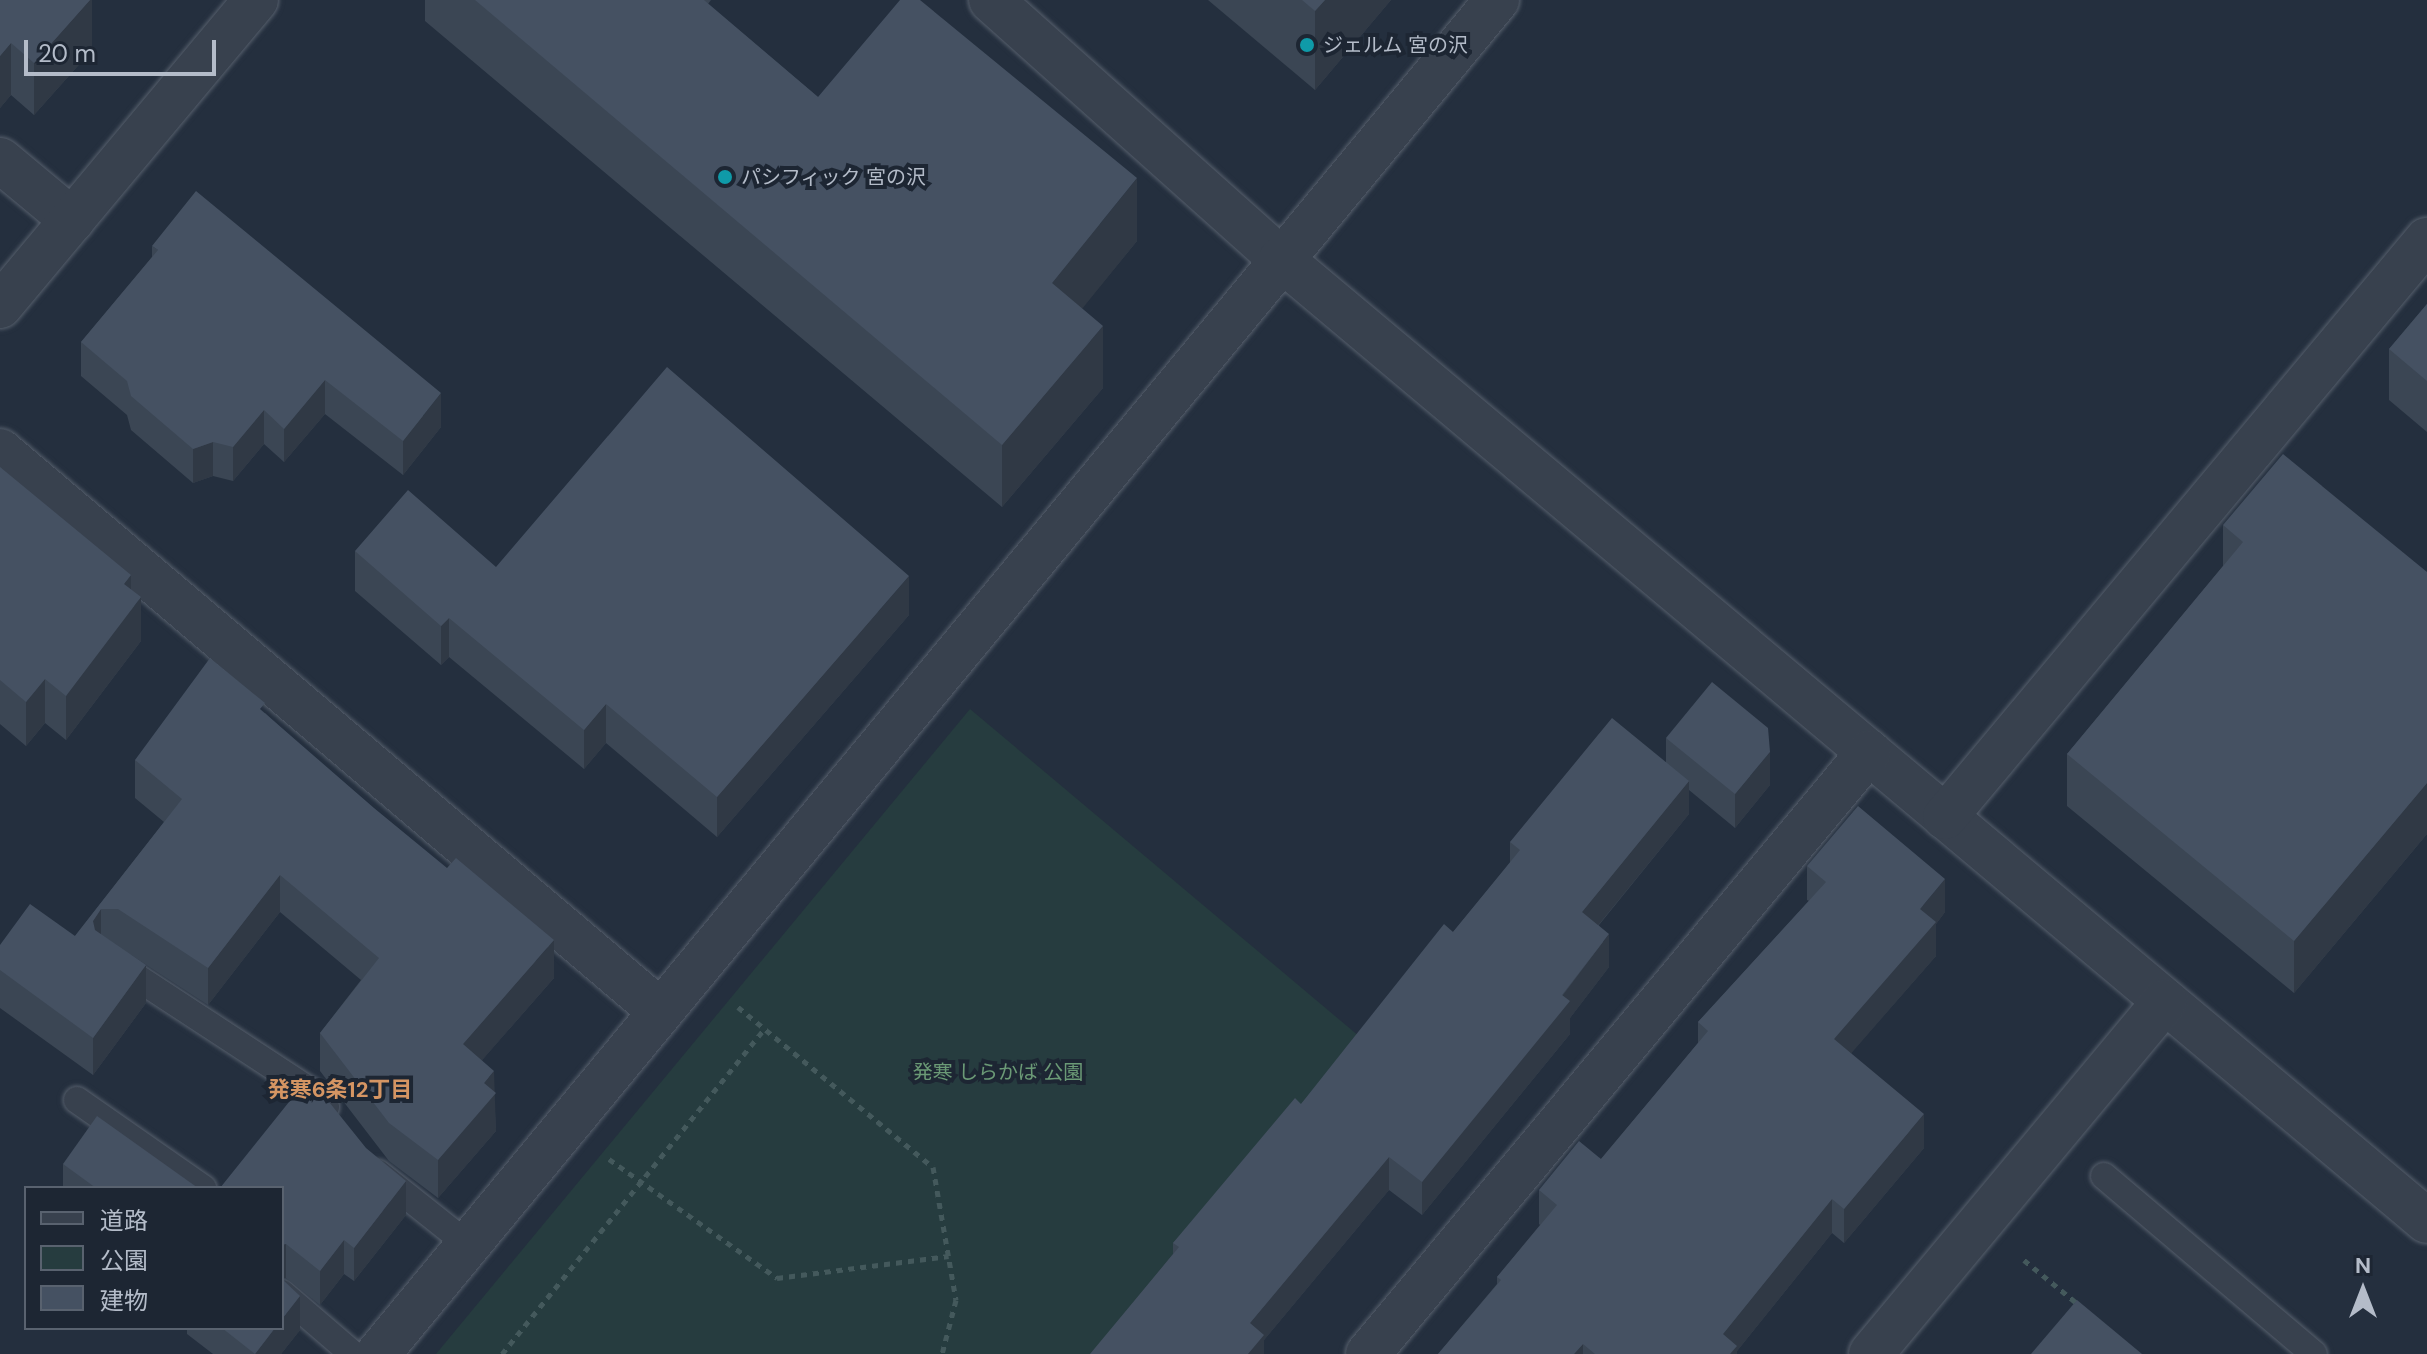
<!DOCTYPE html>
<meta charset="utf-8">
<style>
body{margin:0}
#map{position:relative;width:2427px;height:1354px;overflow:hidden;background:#242f3e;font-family:"DM Sans","Noto Sans JP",sans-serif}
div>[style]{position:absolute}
.green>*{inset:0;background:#263c3f}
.path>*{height:5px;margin-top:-2.5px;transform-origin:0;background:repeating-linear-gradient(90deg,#44595c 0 6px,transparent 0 12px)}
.roads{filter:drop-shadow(0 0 2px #565f6c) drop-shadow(0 0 2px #565f6c)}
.service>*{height:26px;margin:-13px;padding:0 13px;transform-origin:13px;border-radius:13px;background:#38414e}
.minor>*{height:44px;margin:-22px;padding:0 22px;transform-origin:22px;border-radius:22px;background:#38414e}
.tertiary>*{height:44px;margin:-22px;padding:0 22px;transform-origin:22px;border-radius:22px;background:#38414e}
.wall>*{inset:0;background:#3b4654}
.shaded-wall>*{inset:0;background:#303945;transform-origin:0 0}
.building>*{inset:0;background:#455162}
.dots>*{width:22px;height:22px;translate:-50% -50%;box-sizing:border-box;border:4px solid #1d2633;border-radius:50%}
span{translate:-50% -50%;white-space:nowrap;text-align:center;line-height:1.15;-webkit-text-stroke:8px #1d2633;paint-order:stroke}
.poi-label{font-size:20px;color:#b4bcc9}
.left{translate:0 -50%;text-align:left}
.park-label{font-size:20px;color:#6b9a76}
.neighbourhood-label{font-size:22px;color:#d59563;font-weight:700}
.legend{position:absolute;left:24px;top:1186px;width:260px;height:144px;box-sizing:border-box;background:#1d2633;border:2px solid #59626f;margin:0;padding:10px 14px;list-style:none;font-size:24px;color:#b4bcc9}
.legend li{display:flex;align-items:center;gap:16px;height:40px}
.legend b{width:40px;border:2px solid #59626f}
.north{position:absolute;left:2323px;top:1250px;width:80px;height:80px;-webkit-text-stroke:6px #1d2633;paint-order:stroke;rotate:0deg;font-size:22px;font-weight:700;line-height:32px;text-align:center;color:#b4bcc9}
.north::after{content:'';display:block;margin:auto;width:28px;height:36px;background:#b4bcc9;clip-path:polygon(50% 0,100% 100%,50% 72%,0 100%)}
.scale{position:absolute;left:24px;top:40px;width:192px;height:36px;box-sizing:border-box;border:4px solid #b4bcc9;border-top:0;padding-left:10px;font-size:24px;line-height:28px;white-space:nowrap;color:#b4bcc9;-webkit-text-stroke:6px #1d2633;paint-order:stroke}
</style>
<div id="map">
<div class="green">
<div style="clip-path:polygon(970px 709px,1360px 1037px,1092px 1354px,436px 1354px)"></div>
</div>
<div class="path">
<div style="left:738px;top:1007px;width:252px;rotate:39.4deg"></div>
<div style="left:933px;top:1167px;width:135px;rotate:80.2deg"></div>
<div style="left:956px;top:1300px;width:56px;rotate:104.5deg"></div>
<div style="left:609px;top:1159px;width:206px;rotate:35.3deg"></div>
<div style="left:777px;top:1278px;width:173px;rotate:-7.3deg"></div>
<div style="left:2024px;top:1260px;width:70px;rotate:39.2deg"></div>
<div style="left:502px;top:1354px;width:417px;rotate:-51.1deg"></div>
</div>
<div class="roads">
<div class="service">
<div style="left:118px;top:965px;width:238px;rotate:33.2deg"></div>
<div style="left:317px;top:1095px;width:15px;rotate:53deg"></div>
<div style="left:77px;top:1100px;width:154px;rotate:34.9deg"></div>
<div style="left:378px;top:1173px;width:112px;rotate:38.5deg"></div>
<div style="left:2104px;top:1176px;width:275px;rotate:40.3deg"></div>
<div style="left:282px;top:1293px;width:94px;rotate:40.7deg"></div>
</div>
<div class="minor">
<div style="left:991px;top:0;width:389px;rotate:41.8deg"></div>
<div style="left:1281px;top:259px;width:1496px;rotate:40.01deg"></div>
<div style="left:0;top:160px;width:94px;rotate:39.8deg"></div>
<div style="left:0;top:451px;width:864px;rotate:40.31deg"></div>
<div style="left:1945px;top:817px;width:752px;rotate:-50.13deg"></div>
<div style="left:378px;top:1354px;width:1757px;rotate:-50.43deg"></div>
<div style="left:1368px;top:1354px;width:783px;rotate:-50.23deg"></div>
<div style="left:1871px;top:1354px;width:459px;rotate:-50.2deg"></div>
</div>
<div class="tertiary">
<div style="left:0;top:306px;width:399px;rotate:-50.1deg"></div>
</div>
</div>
<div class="wall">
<div style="clip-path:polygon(0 0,92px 0,92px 50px,34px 115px,11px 95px,0 108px)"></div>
<div style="clip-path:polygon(425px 0,711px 0,708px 4px,818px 97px,1137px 241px,1082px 308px,1103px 388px,1002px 507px,425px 21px)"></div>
<div style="clip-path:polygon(1208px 0,1391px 0,1315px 90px)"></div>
<div style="clip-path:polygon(152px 246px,441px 427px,403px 475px,325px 414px,284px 462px,264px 444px,233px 481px,213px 476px,193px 483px,131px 430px,127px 415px,81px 376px,81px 342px,152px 257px)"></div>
<div style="clip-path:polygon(2427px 304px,2427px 432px,2389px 400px,2389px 349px)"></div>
<div style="clip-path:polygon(0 467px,131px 590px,141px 641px,66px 740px,45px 723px,26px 746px,0 724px)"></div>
<div style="clip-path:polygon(2223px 525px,2427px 572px,2427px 834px,2294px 993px,2067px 806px,2067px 754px,2223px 566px)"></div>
<div style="clip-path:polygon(355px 551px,496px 567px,909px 615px,717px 837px,606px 743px,584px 769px,449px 657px,441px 665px,355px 591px)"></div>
<div style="clip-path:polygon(265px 713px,554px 978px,482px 1060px,494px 1092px,496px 1131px,438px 1198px,389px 1161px,320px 1071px,320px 1033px,361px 980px,280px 912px,208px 1005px,131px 955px,146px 1003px,93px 1075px,0 1008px,0 945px,75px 936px,164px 822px,135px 798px,135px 760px)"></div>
<div style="clip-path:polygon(1666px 738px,1770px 785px,1735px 828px,1689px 790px,1689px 814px,1599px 925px,1609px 967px,1570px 1018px,1570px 1034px,1422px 1215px,1389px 1190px,1264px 1340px,1264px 1354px,1106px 1336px,1173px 1254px,1173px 1243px,1301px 1104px,1453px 932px,1510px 863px,1510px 842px,1666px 762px)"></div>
<div style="clip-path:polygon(1807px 866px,1945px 912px,1936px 924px,1936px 956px,1851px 1053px,1924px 1148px,1844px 1243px,1832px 1233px,1737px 1351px,1737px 1354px,1438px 1354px,1497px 1284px,1497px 1277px,1540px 1225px,1539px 1224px,1539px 1190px,1601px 1159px,1698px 1043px,1698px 1022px,1809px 901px,1807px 900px)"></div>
<div style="clip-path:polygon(63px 1164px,198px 1188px,63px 1188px)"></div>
<div style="clip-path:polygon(282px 1188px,406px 1215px,354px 1281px,344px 1274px,320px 1305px,286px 1278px)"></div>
<div style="clip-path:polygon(187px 1328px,282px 1328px,300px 1330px,281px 1354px,213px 1354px,187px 1334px)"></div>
</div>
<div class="shaded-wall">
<div style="clip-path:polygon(90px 0,92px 0,92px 50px,34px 115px,34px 63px)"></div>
<div style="clip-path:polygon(1325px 0,1391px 0,1315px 90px,1315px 11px)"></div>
<div style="clip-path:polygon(11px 43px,11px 95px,0 108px,0 56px)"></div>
<div style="clip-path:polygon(1137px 178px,1137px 241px,1052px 346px,1052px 283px)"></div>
<div style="clip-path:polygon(1103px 326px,1103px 388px,1002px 507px,1002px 445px)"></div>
<div style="clip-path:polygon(325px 380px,325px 414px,284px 462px,284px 429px)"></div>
<div style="clip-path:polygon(441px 393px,441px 427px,403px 475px,403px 441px)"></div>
<div style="clip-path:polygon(264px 410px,264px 444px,233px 481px,233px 447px)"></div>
<div style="clip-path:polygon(213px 442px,213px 476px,193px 483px,193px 449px)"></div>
<div style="clip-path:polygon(131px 575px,131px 610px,141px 597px,141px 641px,66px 740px,66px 696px,124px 584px)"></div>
<div style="clip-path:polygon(909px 576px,909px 615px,717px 837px,717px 797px)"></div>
<div style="clip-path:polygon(449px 618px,449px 657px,441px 665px,441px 626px)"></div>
<div style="clip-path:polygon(45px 679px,45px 723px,26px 746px,26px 702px)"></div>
<div style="clip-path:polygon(606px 704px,606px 743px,584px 769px,584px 730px)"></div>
<div style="clip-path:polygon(1770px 752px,1770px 785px,1735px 828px,1735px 794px)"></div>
<div style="clip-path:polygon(1689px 781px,1689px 814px,1582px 945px,1582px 912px)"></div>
<div style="clip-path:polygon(2427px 783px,2427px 834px,2294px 993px,2294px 941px)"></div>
<div style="clip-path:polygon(280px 875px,280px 912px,208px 1005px,208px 968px)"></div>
<div style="clip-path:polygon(1945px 879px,1945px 912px,1936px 924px,1936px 956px,1834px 1073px,1834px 1039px,1920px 909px)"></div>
<div style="clip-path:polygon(101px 909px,101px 946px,93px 958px,93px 921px)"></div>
<div style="clip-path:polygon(1609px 934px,1609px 967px,1570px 1018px,1570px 1034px,1422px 1215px,1422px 1182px)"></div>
<div style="clip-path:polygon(554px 940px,554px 978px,463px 1082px,463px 1044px)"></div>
<div style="clip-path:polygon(146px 965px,146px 1003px,93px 1075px,93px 1038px)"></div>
<div style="clip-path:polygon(494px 1071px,496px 1131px,438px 1198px,438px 1160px,484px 1083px)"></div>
<div style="clip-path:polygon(1924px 1114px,1924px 1148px,1844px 1243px,1844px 1209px)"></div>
<div style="clip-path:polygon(1389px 1157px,1389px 1190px,1264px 1340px,1264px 1354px,1248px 1354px,1250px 1323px)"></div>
<div style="clip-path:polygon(406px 1181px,406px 1215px,354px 1281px,354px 1248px)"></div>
<div style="clip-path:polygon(1832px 1199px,1832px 1233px,1737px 1351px,1737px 1354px,1723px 1354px,1723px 1334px)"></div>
<div style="clip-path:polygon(344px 1240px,344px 1274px,320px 1305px,320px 1271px)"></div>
<div style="left:286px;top:1244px;width:34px;height:4px;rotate:90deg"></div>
<div style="clip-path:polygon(300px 1296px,300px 1330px,281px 1354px,255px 1354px,275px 1328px,282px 1328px,282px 1319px)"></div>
<div style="clip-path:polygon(1583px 1344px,1583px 1354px,1574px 1354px)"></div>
</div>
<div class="building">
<div style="clip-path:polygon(0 0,90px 0,34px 63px,11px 43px,0 56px)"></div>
<div style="clip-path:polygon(475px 0,704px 0,818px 97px,900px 0,920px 0,1137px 178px,1052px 283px,1103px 326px,1002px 445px)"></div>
<div style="clip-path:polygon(1302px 0,1325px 0,1315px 11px)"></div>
<div style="clip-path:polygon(196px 191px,441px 393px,403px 441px,325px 380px,284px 429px,264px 410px,233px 447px,213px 442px,193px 449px,131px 396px,127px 381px,81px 342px,158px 250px,152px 246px)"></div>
<div style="clip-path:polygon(2427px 304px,2427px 381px,2389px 349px)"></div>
<div style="clip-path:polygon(667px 367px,909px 576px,717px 797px,606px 704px,584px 730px,449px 618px,441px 626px,355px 551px,408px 490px,496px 567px)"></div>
<div style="clip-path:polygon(2283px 454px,2427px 572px,2427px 783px,2294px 941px,2067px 754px,2243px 542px,2223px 525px)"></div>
<div style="clip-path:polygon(0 467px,131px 575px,124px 584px,141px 597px,66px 696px,45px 679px,26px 702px,0 680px)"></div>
<div style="clip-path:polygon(210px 658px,265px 703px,260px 709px,374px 808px,447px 868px,456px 858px,554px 940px,463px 1044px,494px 1071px,484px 1083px,496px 1093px,438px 1160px,389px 1123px,320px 1033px,379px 958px,280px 875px,208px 968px,118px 909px,101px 909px,93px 921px,95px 930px,146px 965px,93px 1038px,0 970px,0 945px,30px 904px,75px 936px,182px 799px,135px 760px)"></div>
<div style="clip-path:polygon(1712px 682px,1768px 728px,1770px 752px,1735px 794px,1666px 738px)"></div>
<div style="clip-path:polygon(1612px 718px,1689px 781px,1582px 912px,1609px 934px,1562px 995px,1570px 1001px,1422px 1182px,1389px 1157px,1250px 1323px,1264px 1335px,1248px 1354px,1090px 1354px,1179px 1247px,1173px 1243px,1295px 1098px,1301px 1104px,1444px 924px,1453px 932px,1520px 850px,1510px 842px)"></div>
<div style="clip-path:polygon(1858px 806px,1945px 879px,1920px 909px,1936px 922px,1834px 1039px,1924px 1114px,1844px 1209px,1832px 1199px,1723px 1334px,1737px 1346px,1730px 1354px,1595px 1354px,1583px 1344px,1574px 1354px,1438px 1354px,1501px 1280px,1497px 1277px,1557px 1205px,1539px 1190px,1579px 1141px,1601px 1159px,1708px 1031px,1698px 1022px,1826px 882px,1807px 866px)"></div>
<div style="clip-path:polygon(309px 1077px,366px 1148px,406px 1181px,354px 1248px,344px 1240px,320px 1271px,286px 1244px,282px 1245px,282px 1188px,220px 1188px)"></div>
<div style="clip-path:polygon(97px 1116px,198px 1188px,96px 1188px,63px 1164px)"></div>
<div style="clip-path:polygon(282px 1279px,300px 1296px,282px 1319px)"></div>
<div style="clip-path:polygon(2077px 1300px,2142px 1354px,2031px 1354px)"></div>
<div style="clip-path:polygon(222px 1328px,275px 1328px,255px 1354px)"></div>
</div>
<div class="dots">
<div style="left:1307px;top:45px;background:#0f9aa8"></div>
<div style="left:725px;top:177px;background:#0f9aa8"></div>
</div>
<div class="poi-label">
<span class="left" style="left:1323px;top:45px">ジェルム 宮の沢</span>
<span class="left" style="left:741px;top:177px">パシフィック 宮の沢</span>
</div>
<div class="park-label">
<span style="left:998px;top:1072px">発寒 しらかば 公園</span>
</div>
<div class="neighbourhood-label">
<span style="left:340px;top:1090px">発寒6条12丁目</span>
</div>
<ul class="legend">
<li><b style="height:10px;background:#38414e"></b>道路</li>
<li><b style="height:22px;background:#263c3f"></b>公園</li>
<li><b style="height:22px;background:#455162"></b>建物</li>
</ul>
<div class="north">N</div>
<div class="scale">20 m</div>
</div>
